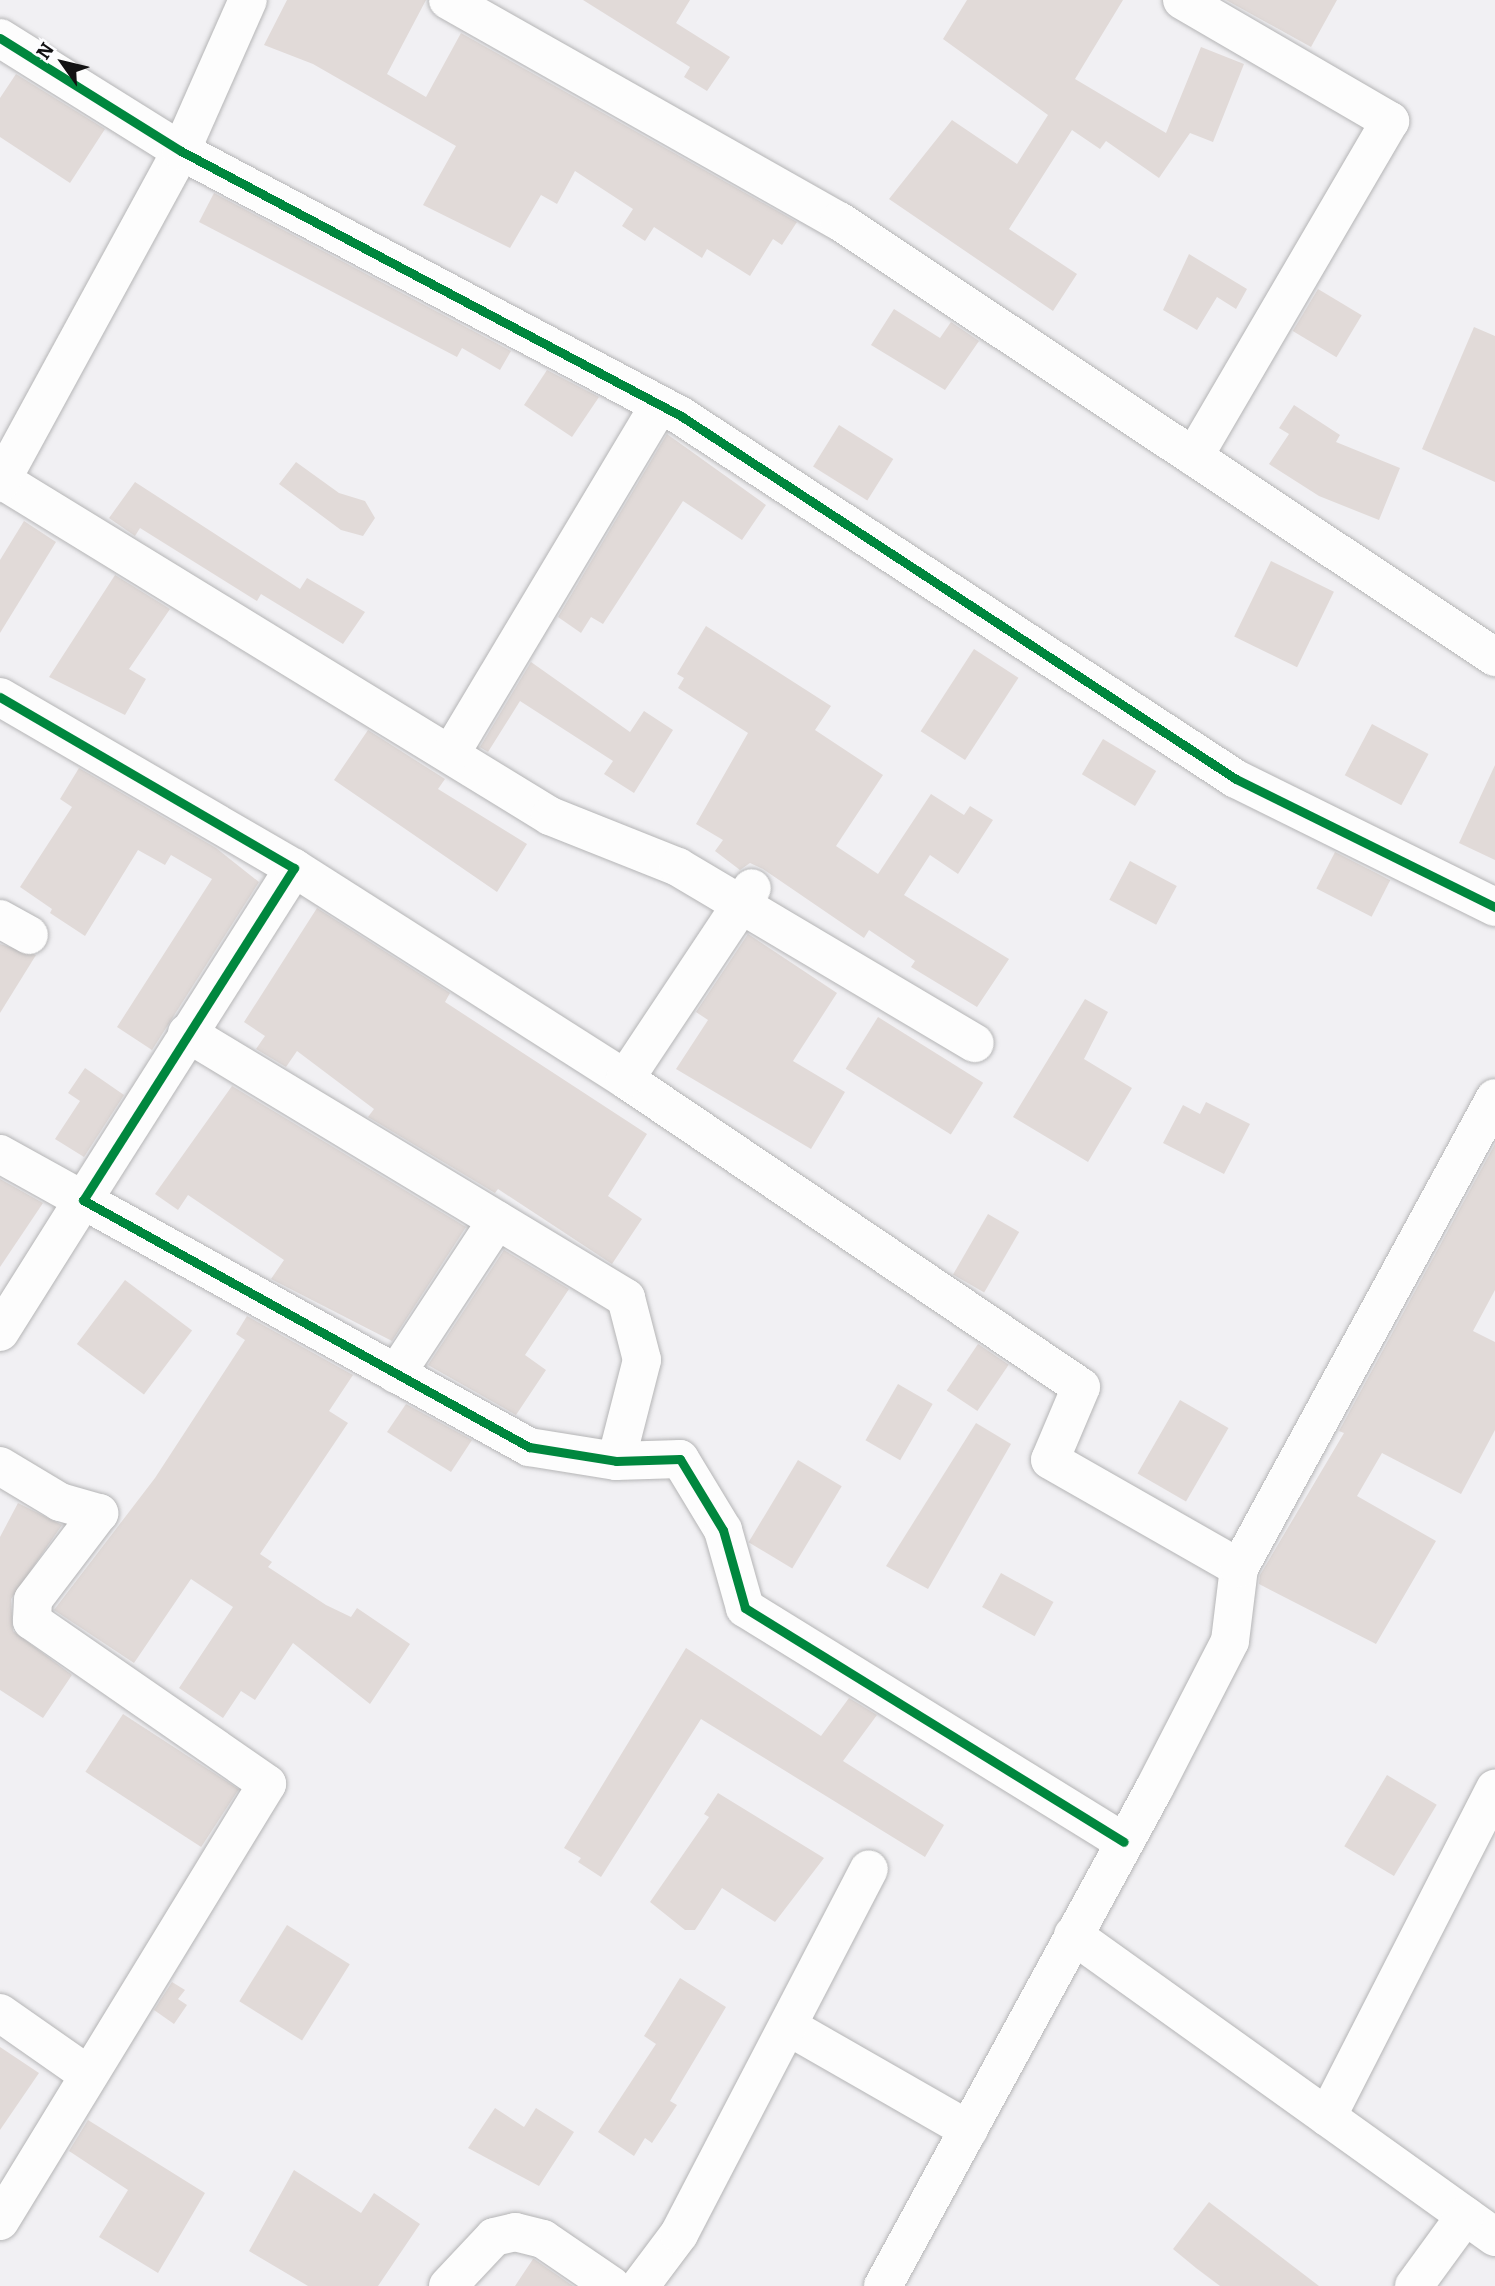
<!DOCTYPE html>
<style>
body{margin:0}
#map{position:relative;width:1495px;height:2286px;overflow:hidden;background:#f1f0f3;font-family:Bitter,serif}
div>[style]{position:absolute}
.building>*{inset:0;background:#e1dad8;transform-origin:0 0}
.roads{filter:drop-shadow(0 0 2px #b5b5b6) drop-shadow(0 0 2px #b5b5b6)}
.minor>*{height:38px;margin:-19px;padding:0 19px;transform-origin:19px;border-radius:19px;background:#fdfdfd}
.cycleway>*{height:9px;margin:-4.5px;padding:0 4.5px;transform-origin:4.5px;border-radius:4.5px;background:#00873e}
span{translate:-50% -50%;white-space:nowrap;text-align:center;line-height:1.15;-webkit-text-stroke:5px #fdfdff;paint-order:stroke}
.north{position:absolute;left:28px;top:28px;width:70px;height:70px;-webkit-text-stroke:5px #fdfdff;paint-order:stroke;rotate:304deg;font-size:19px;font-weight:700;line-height:28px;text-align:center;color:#121213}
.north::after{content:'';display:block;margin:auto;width:24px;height:32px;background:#121213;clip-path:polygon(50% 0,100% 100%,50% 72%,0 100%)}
</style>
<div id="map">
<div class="building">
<div style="clip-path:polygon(287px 0,426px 0,387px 74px,426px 97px,461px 33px,797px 222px,782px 245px,773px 239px,750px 276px,707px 249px,702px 258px,654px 227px,645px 241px,622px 226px,633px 209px,575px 171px,557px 204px,541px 195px,510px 248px,423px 205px,456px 146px,313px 64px,264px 45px)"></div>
<div style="clip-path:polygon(583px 0,690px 0,676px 23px,730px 57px,707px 91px,684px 77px,690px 67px)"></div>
<div style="clip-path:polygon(967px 0,1123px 0,1075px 79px,1166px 133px,1201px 47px,1244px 64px,1213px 142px,1190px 133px,1159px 178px,1106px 141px,1100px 149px,1072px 130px,1009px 229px,1077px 274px,1053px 311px,889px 199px,952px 120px,1017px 164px,1048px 115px,943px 39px)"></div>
<div style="clip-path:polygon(1226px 0,1337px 0,1311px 47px)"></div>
<div style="clip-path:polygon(16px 74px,105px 129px,70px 183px,0 137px,0 98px)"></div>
<div style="clip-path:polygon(214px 193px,511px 351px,500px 370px,462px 348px,457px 357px,199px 222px)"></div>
<div style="clip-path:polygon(1189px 254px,1247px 289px,1236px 309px,1217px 297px,1197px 330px,1163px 310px)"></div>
<div style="left:1318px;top:289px;width:51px;height:49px;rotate:31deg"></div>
<div style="clip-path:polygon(894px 309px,940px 338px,951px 322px,979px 341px,945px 390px,871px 345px)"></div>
<div style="clip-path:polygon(1474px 327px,1495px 336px,1495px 482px,1422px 449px)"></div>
<div style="clip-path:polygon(547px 370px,599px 397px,572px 437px,524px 405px)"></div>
<div style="clip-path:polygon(1294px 405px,1340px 435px,1336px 442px,1400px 468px,1379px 520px,1319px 496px,1269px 464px,1289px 434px,1279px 428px)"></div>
<div style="left:839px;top:425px;width:64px;height:49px;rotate:32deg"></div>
<div style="clip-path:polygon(667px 434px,766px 505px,742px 540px,683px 501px,603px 624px,591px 617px,581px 633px,558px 617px)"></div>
<div style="clip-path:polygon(296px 462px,339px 493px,365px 501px,375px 518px,363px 536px,341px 530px,279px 484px)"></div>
<div style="clip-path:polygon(135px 482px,300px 589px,307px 578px,365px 612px,343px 644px,261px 594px,257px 601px,140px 528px,135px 536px,109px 518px)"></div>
<div style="clip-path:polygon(24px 521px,56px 542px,0 633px,0 560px)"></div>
<div style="left:1271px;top:561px;width:70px;height:84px;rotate:26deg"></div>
<div style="clip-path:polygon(115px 575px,170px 609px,129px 669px,146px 679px,125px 715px,49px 677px)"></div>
<div style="clip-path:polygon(706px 626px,831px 706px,815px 730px,883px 775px,836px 846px,878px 874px,931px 794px,964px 815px,970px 806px,993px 820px,958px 874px,930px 855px,904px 895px,1009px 959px,977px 1007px,911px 967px,915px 961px,869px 930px,864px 938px,763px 869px,750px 863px,740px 870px,715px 851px,723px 840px,696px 824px,748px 733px,678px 688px,684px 678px,677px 674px)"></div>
<div style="left:974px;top:649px;width:53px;height:98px;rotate:33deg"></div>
<div style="clip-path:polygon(531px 662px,630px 732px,644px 711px,673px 730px,634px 793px,604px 774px,613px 761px,520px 701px,488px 752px,480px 747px)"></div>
<div style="left:1372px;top:724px;width:64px;height:58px;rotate:28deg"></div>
<div style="clip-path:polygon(368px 730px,445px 779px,438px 789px,527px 844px,497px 892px,334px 780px)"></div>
<div style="left:1103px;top:739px;width:62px;height:41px;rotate:31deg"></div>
<div style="clip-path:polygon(1495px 765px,1495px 860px,1459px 843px)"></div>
<div style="clip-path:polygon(79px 768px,216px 848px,259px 882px,152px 1050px,117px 1027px,212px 879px,171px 855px,165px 865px,138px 850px,85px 936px,50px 913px,52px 909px,20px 887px,72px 807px,60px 799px)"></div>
<div style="left:1335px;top:852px;width:62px;height:41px;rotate:27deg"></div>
<div style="left:1130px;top:861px;width:53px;height:44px;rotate:28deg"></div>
<div style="clip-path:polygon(317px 908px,450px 993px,445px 1002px,647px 1134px,608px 1196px,642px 1219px,612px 1264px,498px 1189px,495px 1193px,368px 1117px,374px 1109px,297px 1051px,286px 1067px,256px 1049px,265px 1036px,244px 1022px)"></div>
<div style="clip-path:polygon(748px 934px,837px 993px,793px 1061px,845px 1092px,811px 1149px,676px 1069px,708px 1020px,696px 1012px)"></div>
<div style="clip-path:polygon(0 944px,36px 955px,0 1013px)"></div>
<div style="clip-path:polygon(1085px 999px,1108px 1012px,1084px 1059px,1132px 1088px,1088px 1162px,1013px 1117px)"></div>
<div style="left:878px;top:1017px;width:124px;height:61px;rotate:32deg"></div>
<div style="clip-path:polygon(85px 1068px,124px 1095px,84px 1157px,55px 1139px,80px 1101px,68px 1093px)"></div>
<div style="clip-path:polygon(232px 1086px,466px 1227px,392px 1341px,271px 1279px,284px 1260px,188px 1195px,178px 1210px,155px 1194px)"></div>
<div style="clip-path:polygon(1206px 1102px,1250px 1124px,1224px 1174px,1163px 1143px,1183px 1105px,1200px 1114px)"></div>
<div style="clip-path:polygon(1495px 1144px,1495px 1290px,1473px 1331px,1495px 1342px,1495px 1430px,1461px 1494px,1382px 1453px,1357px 1496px,1436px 1541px,1376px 1644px,1259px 1584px,1260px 1575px,1344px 1433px,1339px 1431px)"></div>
<div style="clip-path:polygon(0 1179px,43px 1203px,0 1267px)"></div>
<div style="left:988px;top:1214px;width:36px;height:70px;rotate:30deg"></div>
<div style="clip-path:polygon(504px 1250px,569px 1289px,525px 1355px,546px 1370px,516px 1415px,428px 1365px)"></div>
<div style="left:125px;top:1280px;width:84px;height:80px;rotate:37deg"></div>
<div style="clip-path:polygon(247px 1316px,353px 1375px,329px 1411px,348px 1423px,260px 1554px,272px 1562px,268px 1567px,326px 1605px,351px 1617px,357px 1608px,410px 1644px,370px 1704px,293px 1643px,255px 1700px,241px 1691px,223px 1718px,179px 1688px,233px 1607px,191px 1579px,134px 1663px,54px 1610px,155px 1478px,245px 1340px,236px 1334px)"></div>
<div style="left:978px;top:1344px;width:37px;height:56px;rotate:34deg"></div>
<div style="left:898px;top:1384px;width:40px;height:65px;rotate:30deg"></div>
<div style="left:1180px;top:1400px;width:56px;height:85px;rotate:30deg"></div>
<div style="clip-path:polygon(406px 1404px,472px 1440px,451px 1472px,387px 1432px)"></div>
<div style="clip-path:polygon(976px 1423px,1011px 1444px,928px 1589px,886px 1566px)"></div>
<div style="left:798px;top:1460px;width:51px;height:96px;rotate:31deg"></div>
<div style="clip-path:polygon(18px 1503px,62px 1525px,11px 1599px,13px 1631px,72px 1675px,43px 1718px,0 1690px,0 1537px)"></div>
<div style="left:1001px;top:1573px;width:60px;height:39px;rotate:29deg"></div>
<div style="clip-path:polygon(686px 1648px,821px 1736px,849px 1698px,877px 1715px,843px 1761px,944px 1825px,925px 1857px,701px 1719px,601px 1877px,578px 1862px,581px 1858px,564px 1848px)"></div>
<div style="left:123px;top:1714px;width:138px;height:69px;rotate:33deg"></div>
<div style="left:1387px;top:1775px;width:58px;height:83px;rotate:31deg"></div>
<div style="clip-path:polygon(718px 1793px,824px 1858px,775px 1922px,722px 1888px,695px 1930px,685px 1930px,650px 1902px,709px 1817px,704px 1814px)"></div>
<div style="left:287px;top:1925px;width:74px;height:90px;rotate:32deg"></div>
<div style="clip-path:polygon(680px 1978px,726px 2007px,670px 2101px,677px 2105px,652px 2143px,645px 2138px,634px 2156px,598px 2132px,656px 2044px,644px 2036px)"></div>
<div style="clip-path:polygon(172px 1982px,185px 1990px,178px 1999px,187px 2005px,174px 2024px,154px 2010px)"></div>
<div style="clip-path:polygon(0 2047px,39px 2073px,0 2130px)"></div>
<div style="clip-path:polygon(495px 2108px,524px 2127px,536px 2108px,574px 2132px,539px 2186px,468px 2148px)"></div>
<div style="clip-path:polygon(88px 2120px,205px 2193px,158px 2273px,99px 2237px,128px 2190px,69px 2151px)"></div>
<div style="clip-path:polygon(294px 2170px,361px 2213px,374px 2193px,420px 2224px,378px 2286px,308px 2286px,249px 2251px)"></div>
<div style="clip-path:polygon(1209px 2202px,1319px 2286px,1220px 2286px,1196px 2268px,1173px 2249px)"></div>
<div style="clip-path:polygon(533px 2259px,534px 2259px,573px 2286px,515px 2286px)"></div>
</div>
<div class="roads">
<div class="minor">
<div style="left:448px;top:0;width:449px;rotate:29.5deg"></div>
<div style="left:839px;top:221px;width:788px;rotate:33.61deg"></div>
<div style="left:1182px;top:0;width:241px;rotate:30.2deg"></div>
<div style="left:1390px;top:121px;width:389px;rotate:120.3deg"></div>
<div style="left:0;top:38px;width:213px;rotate:32deg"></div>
<div style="left:181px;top:151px;width:566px;rotate:27.92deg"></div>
<div style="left:681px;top:416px;width:663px;rotate:33.19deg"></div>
<div style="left:1236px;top:779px;width:289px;rotate:26.3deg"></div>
<div style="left:0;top:479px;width:645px;rotate:31.5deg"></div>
<div style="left:550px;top:816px;width:138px;rotate:21.7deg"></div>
<div style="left:678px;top:867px;width:345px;rotate:30.7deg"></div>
<div style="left:0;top:483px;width:378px;rotate:-61.4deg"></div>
<div style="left:181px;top:151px;width:165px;rotate:-66.1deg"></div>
<div style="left:0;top:697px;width:340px;rotate:30.2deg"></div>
<div style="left:294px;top:868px;width:393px;rotate:122.4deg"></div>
<div style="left:83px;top:1200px;width:510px;rotate:28.98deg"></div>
<div style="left:529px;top:1447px;width:88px;rotate:9.1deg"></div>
<div style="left:616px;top:1461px;width:64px;rotate:-1.8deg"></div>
<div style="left:680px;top:1459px;width:83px;rotate:58.8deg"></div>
<div style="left:723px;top:1530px;width:81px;rotate:74.2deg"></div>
<div style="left:745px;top:1608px;width:445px;rotate:31.7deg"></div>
<div style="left:451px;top:753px;width:405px;rotate:-59.1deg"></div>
<div style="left:294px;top:868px;width:393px;rotate:32.5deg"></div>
<div style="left:625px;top:1079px;width:550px;rotate:34.04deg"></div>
<div style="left:1081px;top:1387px;width:79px;rotate:113deg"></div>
<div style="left:1050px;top:1460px;width:218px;rotate:29.7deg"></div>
<div style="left:0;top:919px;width:33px;rotate:29deg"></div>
<div style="left:187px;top:1033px;width:513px;rotate:31.12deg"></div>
<div style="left:626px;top:1298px;width:64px;rotate:75.5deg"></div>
<div style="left:642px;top:1360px;width:104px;rotate:104.4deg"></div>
<div style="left:625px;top:1079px;width:229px;rotate:-56.4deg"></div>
<div style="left:0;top:1154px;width:95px;rotate:29deg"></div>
<div style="left:83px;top:1200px;width:156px;rotate:122.2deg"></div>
<div style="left:396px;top:1374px;width:184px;rotate:-56.7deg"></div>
<div style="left:0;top:1466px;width:70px;rotate:31deg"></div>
<div style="left:60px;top:1502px;width:41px;rotate:15.8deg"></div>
<div style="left:99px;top:1513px;width:109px;rotate:127.2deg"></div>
<div style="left:33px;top:1600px;width:21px;rotate:93deg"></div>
<div style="left:32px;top:1621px;width:286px;rotate:34.7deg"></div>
<div style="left:267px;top:1784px;width:512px;rotate:121.42deg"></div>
<div style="left:1073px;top:1935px;width:519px;rotate:35.59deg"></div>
<div style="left:0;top:2013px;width:106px;rotate:35deg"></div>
<div style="left:789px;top:2027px;width:207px;rotate:29.8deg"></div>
<div style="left:1327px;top:2117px;width:369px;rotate:-62.9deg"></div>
<div style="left:448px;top:2286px;width:67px;rotate:-46.8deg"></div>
<div style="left:494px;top:2237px;width:22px;rotate:-13deg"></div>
<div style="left:515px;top:2232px;width:29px;rotate:14deg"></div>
<div style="left:543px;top:2239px;width:83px;rotate:34.3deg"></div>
<div style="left:640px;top:2286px;width:65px;rotate:-53.1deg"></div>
<div style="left:679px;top:2234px;width:411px;rotate:-62.5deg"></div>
<div style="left:883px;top:2286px;width:566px;rotate:-61.4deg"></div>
<div style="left:1154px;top:1789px;width:166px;rotate:-62.8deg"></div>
<div style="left:1230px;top:1641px;width:74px;rotate:-83deg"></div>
<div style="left:1239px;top:1568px;width:535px;rotate:-61.42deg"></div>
<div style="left:1414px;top:2286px;width:87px;rotate:-53.9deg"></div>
</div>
</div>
<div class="cycleway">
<div style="left:0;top:38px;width:213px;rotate:32deg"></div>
<div style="left:181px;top:151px;width:566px;rotate:27.92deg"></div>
<div style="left:681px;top:416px;width:663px;rotate:33.19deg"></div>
<div style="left:1236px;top:779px;width:289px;rotate:26.3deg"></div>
<div style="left:0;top:697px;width:340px;rotate:30.2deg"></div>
<div style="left:294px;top:868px;width:393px;rotate:122.4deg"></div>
<div style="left:83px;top:1200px;width:510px;rotate:28.98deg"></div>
<div style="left:529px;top:1447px;width:88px;rotate:9.1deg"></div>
<div style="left:616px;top:1461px;width:64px;rotate:-1.8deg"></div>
<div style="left:680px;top:1459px;width:83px;rotate:58.8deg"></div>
<div style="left:723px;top:1530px;width:81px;rotate:74.2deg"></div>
<div style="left:745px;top:1608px;width:445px;rotate:31.7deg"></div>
</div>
<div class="north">N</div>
</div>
